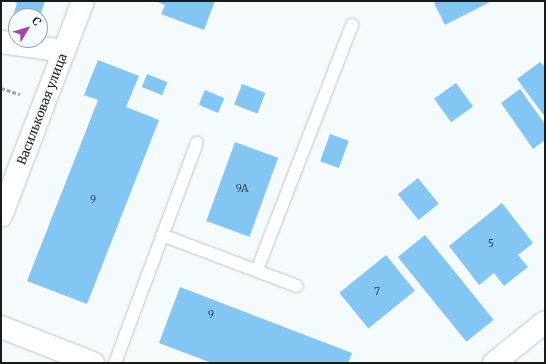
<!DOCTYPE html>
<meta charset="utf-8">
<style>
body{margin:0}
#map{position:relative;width:546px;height:364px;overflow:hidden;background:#f5fafc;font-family:Merriweather,serif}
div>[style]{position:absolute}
.building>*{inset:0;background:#84c6f3;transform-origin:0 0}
.path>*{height:2.5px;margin-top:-1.25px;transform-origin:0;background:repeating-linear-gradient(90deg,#9da1a2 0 4px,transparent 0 6px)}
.roads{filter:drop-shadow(0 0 1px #bfc4c6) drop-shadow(0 0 1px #bfc4c6)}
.service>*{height:12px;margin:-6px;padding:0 6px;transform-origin:6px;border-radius:6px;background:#fff}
.minor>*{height:22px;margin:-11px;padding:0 11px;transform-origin:11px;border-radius:11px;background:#fff}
span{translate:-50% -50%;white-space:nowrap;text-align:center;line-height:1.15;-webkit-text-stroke:4px #f5fafc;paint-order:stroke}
.number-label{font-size:10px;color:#344652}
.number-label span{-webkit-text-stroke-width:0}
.street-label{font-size:12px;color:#1a1c1c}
.frame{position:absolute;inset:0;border:2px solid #1a1c1c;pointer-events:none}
.north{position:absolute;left:8px;top:8px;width:40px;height:40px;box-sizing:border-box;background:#f5fafc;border:1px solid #9da1a2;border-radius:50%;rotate:52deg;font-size:11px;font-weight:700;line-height:16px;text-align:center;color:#1a1c1c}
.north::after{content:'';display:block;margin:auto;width:14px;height:18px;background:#a644ab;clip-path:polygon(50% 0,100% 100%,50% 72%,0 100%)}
</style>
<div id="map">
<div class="building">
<div style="clip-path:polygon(12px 1px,45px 1px,40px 16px,21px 16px,14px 13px,17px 3px)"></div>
<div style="clip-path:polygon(155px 1px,215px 1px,204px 30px,161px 14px,165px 5px)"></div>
<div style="clip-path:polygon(437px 1px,492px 1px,445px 25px,434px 3px)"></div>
<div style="clip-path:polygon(98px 60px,139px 76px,126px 107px,159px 120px,87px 304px,27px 281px,98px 100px,84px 95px)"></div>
<div style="clip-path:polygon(540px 62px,545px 67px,545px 117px,517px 79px)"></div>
<div style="left:147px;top:74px;width:22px;height:14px;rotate:22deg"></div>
<div style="left:456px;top:83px;width:29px;height:27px;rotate:54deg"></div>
<div style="left:242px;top:84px;width:25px;height:22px;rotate:21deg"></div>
<div style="clip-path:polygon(520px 89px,545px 124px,545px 140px,533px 149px,501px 103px)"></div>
<div style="left:205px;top:90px;width:21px;height:16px;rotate:23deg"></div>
<div style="left:330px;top:134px;width:20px;height:29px;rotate:20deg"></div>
<div style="left:235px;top:142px;width:46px;height:84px;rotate:20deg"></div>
<div style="left:418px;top:178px;width:33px;height:26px;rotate:51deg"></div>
<div style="clip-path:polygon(502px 203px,533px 243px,518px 255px,528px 267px,504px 286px,494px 273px,479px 285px,449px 246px)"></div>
<div style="left:425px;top:235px;width:109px;height:35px;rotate:51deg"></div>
<div style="left:386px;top:255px;width:46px;height:60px;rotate:51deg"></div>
<div style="clip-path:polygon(180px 287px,352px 353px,348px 363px,212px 363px,159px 343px)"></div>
</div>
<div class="path">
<div style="left:1px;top:88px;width:20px;rotate:18deg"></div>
</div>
<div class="roads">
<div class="service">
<div style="left:162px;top:235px;width:144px;rotate:20.7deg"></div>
<div style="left:257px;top:270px;width:263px;rotate:-68.8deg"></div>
<div style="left:115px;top:363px;width:235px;rotate:-69.6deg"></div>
</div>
<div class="minor">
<div style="left:1px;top:42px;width:64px;rotate:8.1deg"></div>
<div style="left:1px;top:216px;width:230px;rotate:-69.1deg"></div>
<div style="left:1px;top:327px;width:99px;rotate:21.4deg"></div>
<div style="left:494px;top:363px;width:65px;rotate:-38.8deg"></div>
</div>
</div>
<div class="number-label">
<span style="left:242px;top:189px">9А</span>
<span style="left:93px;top:200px">9</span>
<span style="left:491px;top:244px">5</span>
<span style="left:377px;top:292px">7</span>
<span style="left:211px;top:315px">9</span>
</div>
<div class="street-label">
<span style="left:42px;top:109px;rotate:-69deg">Васильковая улица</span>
</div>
<div class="frame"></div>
<div class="north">С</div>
</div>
